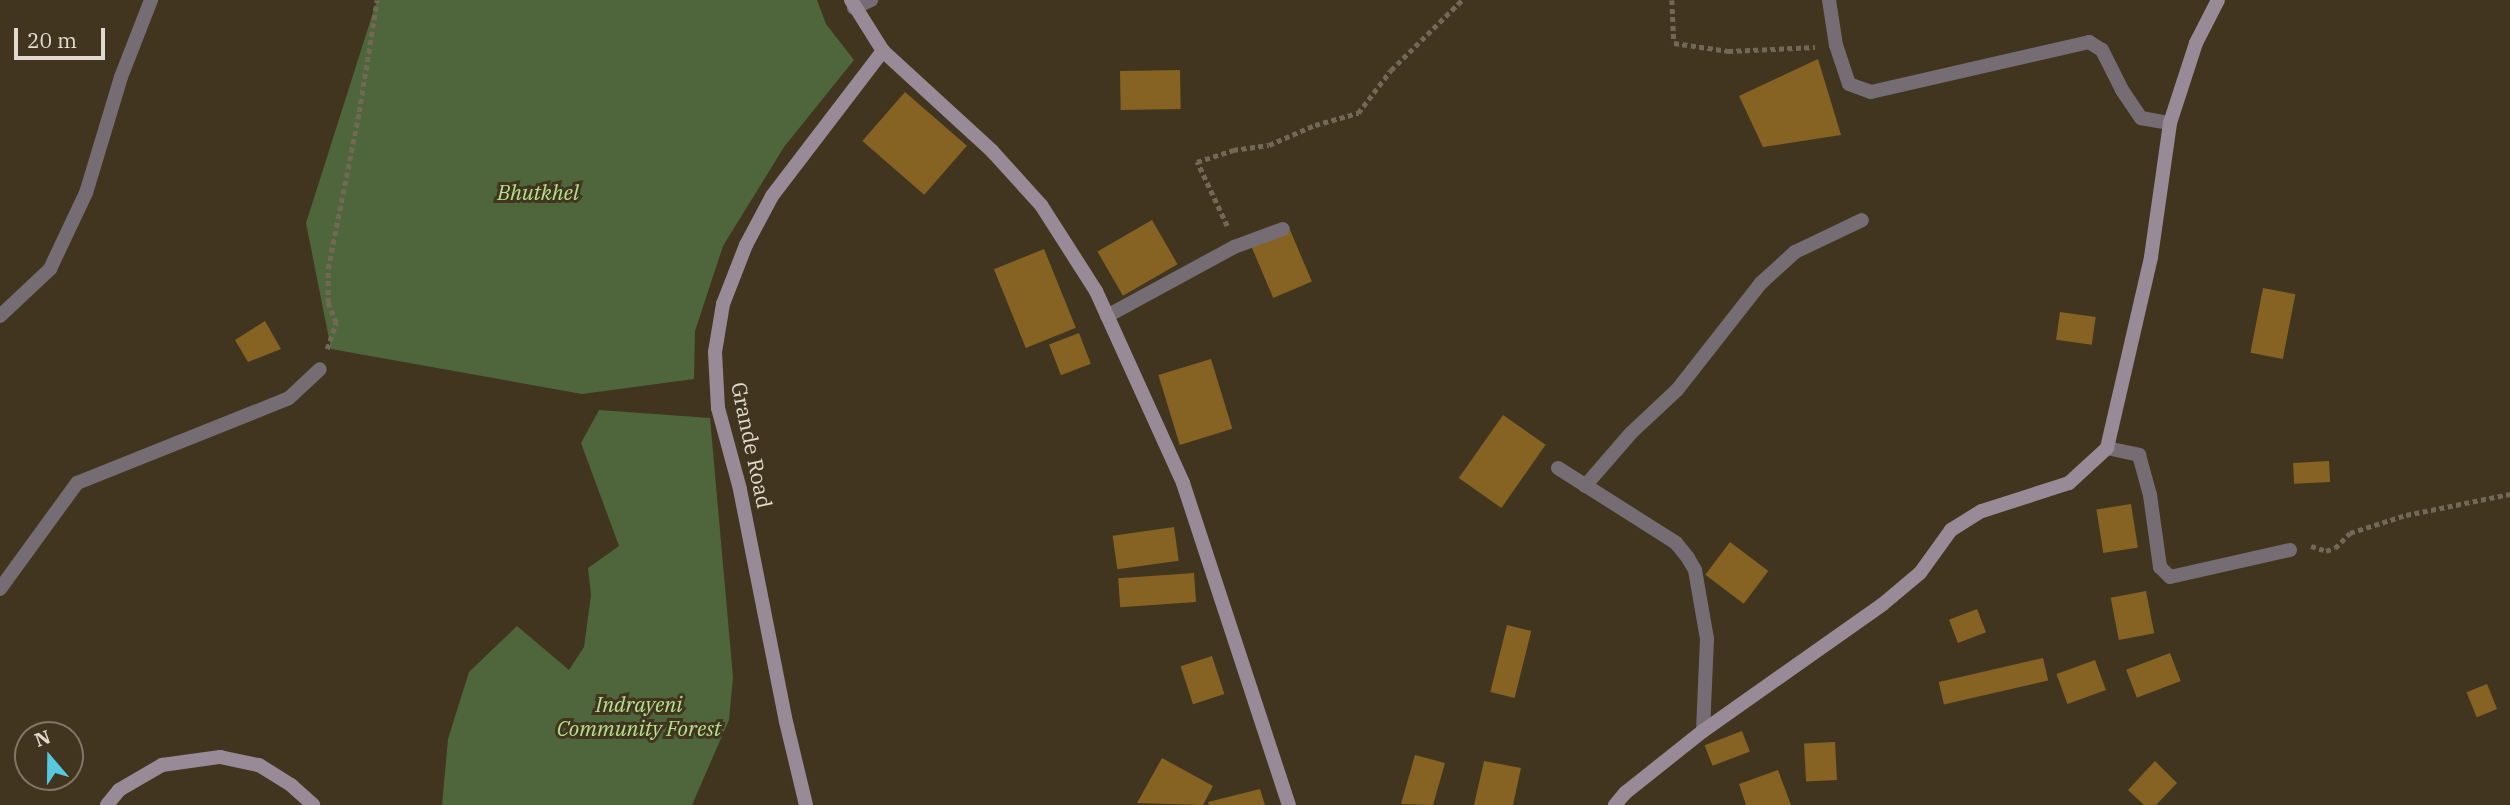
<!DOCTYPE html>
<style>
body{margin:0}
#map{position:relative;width:2510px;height:805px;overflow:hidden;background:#413520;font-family:"IBM Plex Serif",serif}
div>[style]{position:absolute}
.green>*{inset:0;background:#4f653b}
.building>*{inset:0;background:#866323;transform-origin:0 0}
.path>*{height:4.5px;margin-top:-2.25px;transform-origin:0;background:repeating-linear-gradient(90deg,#726856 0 5px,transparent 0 8.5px)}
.street>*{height:14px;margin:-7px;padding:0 7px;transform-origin:7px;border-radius:7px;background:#766d74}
.secondary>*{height:14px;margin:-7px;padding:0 7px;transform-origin:7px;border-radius:7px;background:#998a97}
span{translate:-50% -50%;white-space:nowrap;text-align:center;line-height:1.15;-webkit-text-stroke:6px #413520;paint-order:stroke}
.park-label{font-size:21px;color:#b5e38d;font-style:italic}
.street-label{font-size:21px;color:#e1dace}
.north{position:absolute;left:14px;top:721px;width:70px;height:70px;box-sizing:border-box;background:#413520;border:2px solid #817766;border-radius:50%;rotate:340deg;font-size:19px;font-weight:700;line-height:28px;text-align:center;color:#e1dace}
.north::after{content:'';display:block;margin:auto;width:24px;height:32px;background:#56c9e1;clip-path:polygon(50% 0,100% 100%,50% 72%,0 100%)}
.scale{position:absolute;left:14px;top:28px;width:91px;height:32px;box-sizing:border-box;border:4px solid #e1dace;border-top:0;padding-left:9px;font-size:21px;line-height:24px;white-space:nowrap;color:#e1dace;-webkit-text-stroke:5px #413520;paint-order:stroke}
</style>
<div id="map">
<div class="green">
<div style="clip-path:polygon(377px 0,817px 0,826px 24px,854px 60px,784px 147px,723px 246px,695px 331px,694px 379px,582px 394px,331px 349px,306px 223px)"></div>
<div style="clip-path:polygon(599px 410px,710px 418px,733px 677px,729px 720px,692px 805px,442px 805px,448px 739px,469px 672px,517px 626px,569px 670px,584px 647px,591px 595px,588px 568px,619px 546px,581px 443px)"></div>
</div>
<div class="building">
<div style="clip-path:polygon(1818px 59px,1841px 135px,1763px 147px,1739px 96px)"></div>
<div style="left:1180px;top:70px;width:39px;height:60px;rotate:89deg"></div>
<div style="left:905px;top:92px;width:82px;height:65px;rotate:41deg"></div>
<div style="left:1152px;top:220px;width:51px;height:63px;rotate:60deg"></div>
<div style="left:1290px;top:230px;width:56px;height:42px;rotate:67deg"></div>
<div style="left:1044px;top:249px;width:85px;height:54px;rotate:68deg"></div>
<div style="left:2263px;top:288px;width:33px;height:66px;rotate:11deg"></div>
<div style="left:2060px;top:312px;width:36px;height:28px;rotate:8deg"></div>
<div style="clip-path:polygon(265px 321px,281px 349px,248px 362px,235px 340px)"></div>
<div style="left:1079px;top:333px;width:33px;height:32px;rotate:69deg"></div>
<div style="left:1211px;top:359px;width:73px;height:55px;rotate:73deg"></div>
<div style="left:1503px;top:415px;width:52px;height:77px;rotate:35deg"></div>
<div style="left:2329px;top:461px;width:21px;height:36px;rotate:87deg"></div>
<div style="left:2131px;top:504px;width:44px;height:35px;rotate:81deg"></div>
<div style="left:1174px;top:527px;width:34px;height:62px;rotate:82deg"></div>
<div style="left:1730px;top:542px;width:48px;height:41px;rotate:37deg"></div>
<div style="left:1194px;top:573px;width:29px;height:76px;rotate:86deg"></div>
<div style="left:2146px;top:591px;width:43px;height:36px;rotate:79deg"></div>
<div style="left:1977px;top:609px;width:25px;height:30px;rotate:69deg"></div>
<div style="left:1507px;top:625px;width:25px;height:69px;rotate:14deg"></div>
<div style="left:2170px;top:653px;width:30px;height:47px;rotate:69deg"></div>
<div style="left:1212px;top:656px;width:40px;height:33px;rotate:72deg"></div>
<div style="left:2043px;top:658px;width:23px;height:107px;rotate:77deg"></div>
<div style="left:2095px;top:660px;width:32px;height:41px;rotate:70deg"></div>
<div style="left:2487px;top:684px;width:27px;height:22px;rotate:68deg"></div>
<div style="left:1742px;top:731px;width:22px;height:40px;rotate:69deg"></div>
<div style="left:1835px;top:742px;width:38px;height:31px;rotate:87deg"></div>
<div style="clip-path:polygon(1415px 755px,1445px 763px,1433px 805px,1401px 804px)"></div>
<div style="clip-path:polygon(1162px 758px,1213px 786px,1203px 805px,1137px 803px)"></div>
<div style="clip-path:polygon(1484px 761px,1521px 768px,1513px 805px,1474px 805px)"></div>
<div style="clip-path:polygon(2155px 761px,2177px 783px,2156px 805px,2144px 805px,2128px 790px)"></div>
<div style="clip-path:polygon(1778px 770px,1791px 805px,1746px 805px,1739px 784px)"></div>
<div style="clip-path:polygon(1260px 789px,1265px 805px,1209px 805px,1208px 802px)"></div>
</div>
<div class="path">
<div style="left:1672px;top:0;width:43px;rotate:87.3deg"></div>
<div style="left:1674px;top:43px;width:55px;rotate:8.4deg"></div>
<div style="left:1728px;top:51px;width:87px;rotate:-2.6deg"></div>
<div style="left:1227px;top:226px;width:71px;rotate:-115.1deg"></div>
<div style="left:1197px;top:162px;width:38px;rotate:-18deg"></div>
<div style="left:1233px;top:150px;width:36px;rotate:-8deg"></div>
<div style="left:1269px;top:145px;width:50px;rotate:-23.5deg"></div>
<div style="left:1315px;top:125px;width:45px;rotate:-15.6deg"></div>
<div style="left:1358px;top:113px;width:54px;rotate:-52.5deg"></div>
<div style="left:1391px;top:70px;width:100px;rotate:-44.6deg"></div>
<div style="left:327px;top:349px;width:28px;rotate:-71deg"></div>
<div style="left:336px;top:323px;width:22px;rotate:-112deg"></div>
<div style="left:328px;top:303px;width:34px;rotate:-90deg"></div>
<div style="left:328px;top:269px;width:160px;rotate:-78.8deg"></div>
<div style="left:359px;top:112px;width:113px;rotate:-80.9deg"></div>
<div style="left:2311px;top:546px;width:16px;rotate:18deg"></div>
<div style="left:2326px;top:551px;width:9px;rotate:-18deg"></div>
<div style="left:2335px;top:548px;width:21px;rotate:-45deg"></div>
<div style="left:2350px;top:533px;width:59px;rotate:-17.8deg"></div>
<div style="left:2406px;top:515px;width:106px;rotate:-11.4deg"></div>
</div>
<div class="street">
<div style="left:1829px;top:0;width:46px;rotate:81.2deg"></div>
<div style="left:1836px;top:45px;width:41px;rotate:71.6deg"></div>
<div style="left:1849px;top:84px;width:23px;rotate:20deg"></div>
<div style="left:1871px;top:92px;width:224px;rotate:-12.9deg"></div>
<div style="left:2089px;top:42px;width:15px;rotate:32deg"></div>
<div style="left:2102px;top:50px;width:45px;rotate:63.4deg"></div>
<div style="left:2122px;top:90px;width:34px;rotate:56deg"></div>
<div style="left:2141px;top:118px;width:29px;rotate:10deg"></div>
<div style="left:854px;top:8px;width:19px;rotate:-25deg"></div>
<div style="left:0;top:316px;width:69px;rotate:-43.2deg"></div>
<div style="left:50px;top:269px;width:84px;rotate:-64.7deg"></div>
<div style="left:86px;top:193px;width:121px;rotate:-73.2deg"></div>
<div style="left:121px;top:77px;width:83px;rotate:-68.7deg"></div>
<div style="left:1107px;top:316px;width:145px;rotate:-28.5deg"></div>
<div style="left:1234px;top:247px;width:52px;rotate:-20.2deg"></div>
<div style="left:2107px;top:448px;width:33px;rotate:12deg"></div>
<div style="left:2139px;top:455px;width:41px;rotate:74.6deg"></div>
<div style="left:2150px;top:495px;width:73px;rotate:82.1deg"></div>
<div style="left:2160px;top:567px;width:14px;rotate:45deg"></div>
<div style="left:2170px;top:577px;width:123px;rotate:-12.7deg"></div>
<div style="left:1558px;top:468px;width:140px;rotate:32.4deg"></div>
<div style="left:1676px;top:543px;width:19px;rotate:51deg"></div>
<div style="left:1688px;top:558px;width:14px;rotate:60deg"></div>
<div style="left:1695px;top:570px;width:70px;rotate:80.1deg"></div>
<div style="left:1707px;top:639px;width:92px;rotate:92.5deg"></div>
<div style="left:1585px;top:486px;width:70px;rotate:-49deg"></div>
<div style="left:1631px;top:433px;width:63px;rotate:-43.1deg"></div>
<div style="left:1677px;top:390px;width:136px;rotate:-51.9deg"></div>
<div style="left:1761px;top:283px;width:46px;rotate:-42.4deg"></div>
<div style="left:1795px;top:252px;width:74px;rotate:-25.5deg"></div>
<div style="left:0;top:589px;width:131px;rotate:-54deg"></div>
<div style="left:77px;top:483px;width:228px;rotate:-21.8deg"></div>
<div style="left:289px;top:398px;width:42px;rotate:-43.1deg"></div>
</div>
<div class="secondary">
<div style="left:851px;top:0;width:60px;rotate:57.9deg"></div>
<div style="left:883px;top:51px;width:148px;rotate:42.5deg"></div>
<div style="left:992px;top:151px;width:73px;rotate:47.8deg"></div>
<div style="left:1041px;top:205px;width:102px;rotate:57.4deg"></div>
<div style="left:1096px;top:291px;width:211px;rotate:65.6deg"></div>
<div style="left:1183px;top:483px;width:339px;rotate:71.8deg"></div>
<div style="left:107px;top:805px;width:19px;rotate:-51deg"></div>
<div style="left:119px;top:790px;width:50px;rotate:-30.2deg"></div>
<div style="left:162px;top:765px;width:59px;rotate:-7.9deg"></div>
<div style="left:220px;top:757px;width:40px;rotate:12deg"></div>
<div style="left:259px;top:765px;width:38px;rotate:32deg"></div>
<div style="left:291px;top:785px;width:30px;rotate:42deg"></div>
<div style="left:806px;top:805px;width:85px;rotate:-103.5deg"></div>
<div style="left:786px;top:722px;width:237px;rotate:-101.2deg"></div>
<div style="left:740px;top:489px;width:84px;rotate:-105.2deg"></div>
<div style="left:718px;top:408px;width:56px;rotate:-93.1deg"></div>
<div style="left:715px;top:352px;width:49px;rotate:-80.5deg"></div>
<div style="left:723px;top:304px;width:63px;rotate:-68.7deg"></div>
<div style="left:746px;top:245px;width:55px;rotate:-62deg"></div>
<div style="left:772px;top:196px;width:183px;rotate:-52.6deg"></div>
<div style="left:1615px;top:805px;width:16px;rotate:-50deg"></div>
<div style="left:1625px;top:793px;width:100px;rotate:-38.5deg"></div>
<div style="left:1703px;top:731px;width:220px;rotate:-35.2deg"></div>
<div style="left:1883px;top:604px;width:48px;rotate:-40deg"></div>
<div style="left:1920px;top:573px;width:53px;rotate:-54.2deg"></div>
<div style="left:1951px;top:530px;width:36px;rotate:-32deg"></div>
<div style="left:1982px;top:511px;width:91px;rotate:-17.8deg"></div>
<div style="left:2069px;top:483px;width:52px;rotate:-42.6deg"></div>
<div style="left:2107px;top:448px;width:196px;rotate:-77deg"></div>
<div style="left:2151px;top:257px;width:135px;rotate:-81.9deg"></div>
<div style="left:2170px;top:123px;width:84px;rotate:-72deg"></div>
<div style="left:2196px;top:43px;width:48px;rotate:-62.9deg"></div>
</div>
<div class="park-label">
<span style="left:538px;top:192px">Bhutkhel</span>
<span style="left:639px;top:716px">Indrayeni<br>Community Forest</span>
</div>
<div class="street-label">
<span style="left:752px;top:445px;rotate:78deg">Grande Road</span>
</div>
<div class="north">N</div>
<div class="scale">20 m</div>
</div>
